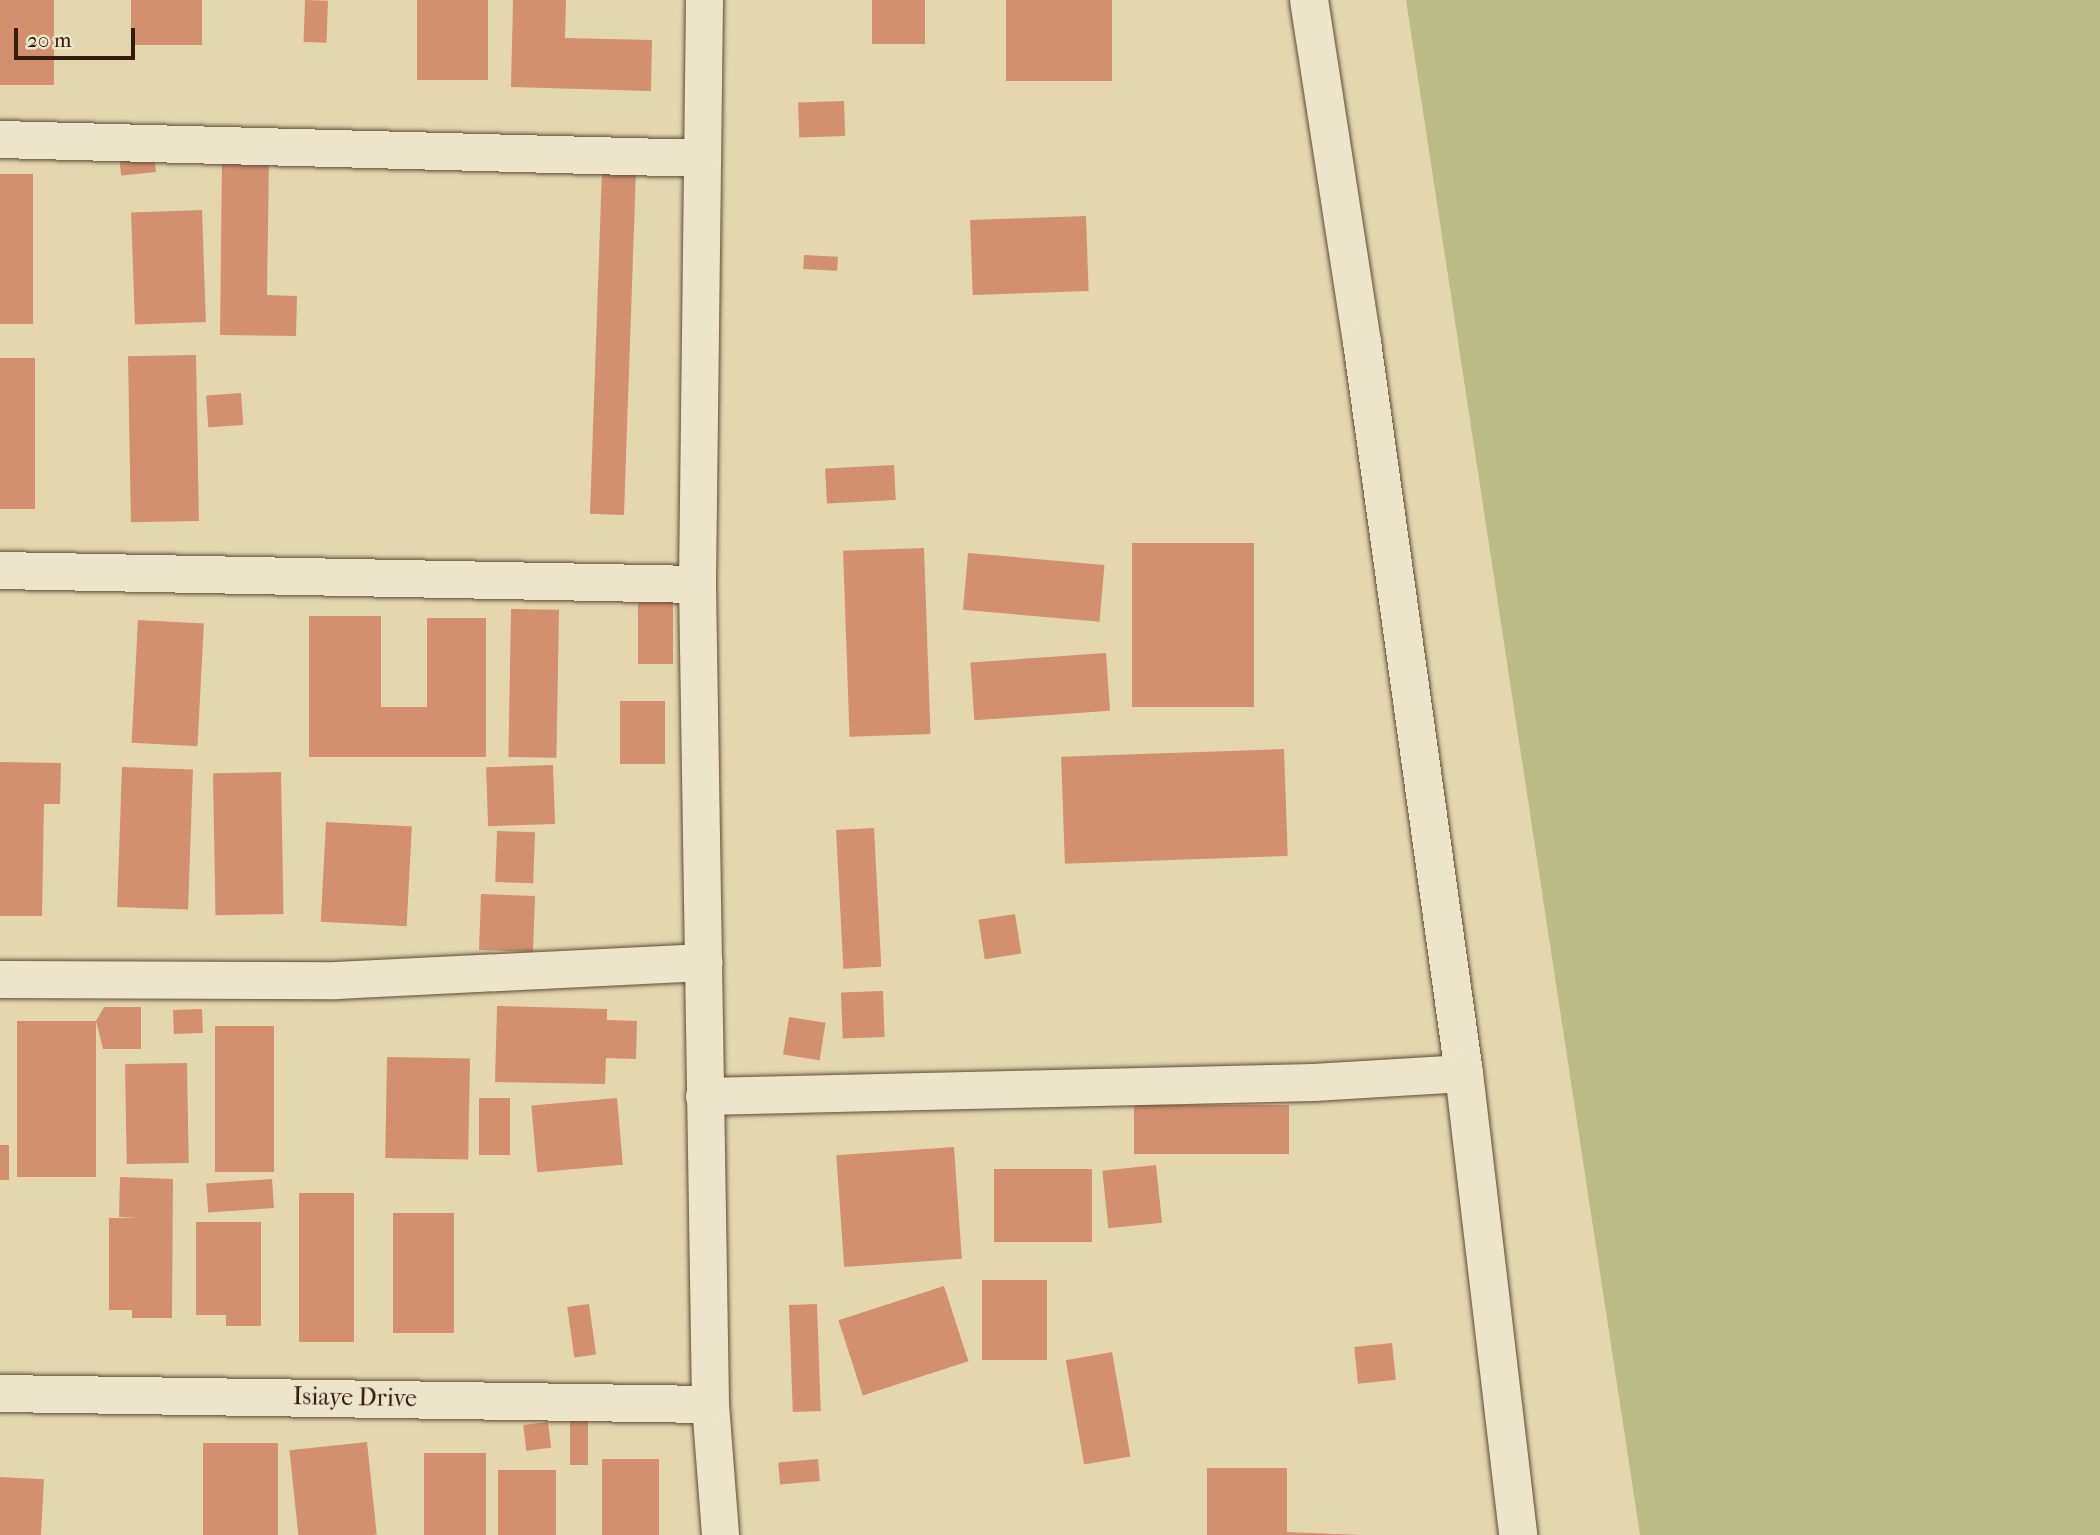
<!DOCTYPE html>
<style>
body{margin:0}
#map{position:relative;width:2100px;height:1535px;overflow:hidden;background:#e4d7ae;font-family:"IM FELL French Canon",serif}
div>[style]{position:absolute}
.green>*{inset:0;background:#bbbc85}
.building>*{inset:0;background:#d2906f;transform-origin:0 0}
.roads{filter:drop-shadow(0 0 2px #5f4b33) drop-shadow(0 0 2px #5f4b33)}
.minor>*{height:37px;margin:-18.5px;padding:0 18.5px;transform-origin:18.5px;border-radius:18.5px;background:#ede5ca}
.secondary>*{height:38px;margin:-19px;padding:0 19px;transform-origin:19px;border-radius:19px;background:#ede5ca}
span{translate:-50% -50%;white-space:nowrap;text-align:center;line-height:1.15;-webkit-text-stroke:5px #ede5ca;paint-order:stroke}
.street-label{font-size:24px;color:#331c0a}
.scale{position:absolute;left:14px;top:28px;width:121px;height:32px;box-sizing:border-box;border:4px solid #331c0a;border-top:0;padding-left:9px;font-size:21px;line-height:24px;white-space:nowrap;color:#331c0a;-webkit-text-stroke:5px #ede5ca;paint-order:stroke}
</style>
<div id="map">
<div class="green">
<div style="clip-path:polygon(1406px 0,2100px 0,2100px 1535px,1640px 1535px)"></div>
</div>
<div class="building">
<div style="left:0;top:0;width:54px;height:85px"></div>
<div style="left:131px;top:0;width:71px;height:45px"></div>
<div style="left:305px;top:0;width:23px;height:42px;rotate:2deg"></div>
<div style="left:417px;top:0;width:71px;height:80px"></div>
<div style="clip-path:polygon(513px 0,566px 0,565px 38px,652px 40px,651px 91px,511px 87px)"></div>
<div style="left:872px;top:0;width:53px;height:44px"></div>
<div style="left:1006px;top:0;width:106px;height:81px"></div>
<div style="left:844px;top:101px;width:35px;height:46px;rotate:88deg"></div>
<div style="left:154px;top:153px;width:19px;height:35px;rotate:84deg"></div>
<div style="clip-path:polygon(222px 160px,269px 160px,267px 295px,297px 296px,296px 336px,220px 335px)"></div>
<div style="left:602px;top:170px;width:34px;height:344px;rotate:2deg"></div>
<div style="left:0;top:174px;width:33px;height:150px"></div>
<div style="left:202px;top:210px;width:112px;height:71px;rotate:88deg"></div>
<div style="left:1086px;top:216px;width:75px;height:116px;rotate:88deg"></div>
<div style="left:804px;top:255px;width:34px;height:14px;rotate:3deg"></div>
<div style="left:196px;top:355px;width:166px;height:68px;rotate:89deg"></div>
<div style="left:0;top:358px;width:35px;height:151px"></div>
<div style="left:241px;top:393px;width:32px;height:35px;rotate:86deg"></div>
<div style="left:894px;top:465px;width:35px;height:69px;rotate:87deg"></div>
<div style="left:1132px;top:543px;width:122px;height:164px"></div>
<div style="left:924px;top:548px;width:186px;height:81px;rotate:88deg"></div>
<div style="left:968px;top:553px;width:137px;height:57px;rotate:5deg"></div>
<div style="left:638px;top:597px;width:35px;height:67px"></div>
<div style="left:511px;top:609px;width:48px;height:148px;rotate:1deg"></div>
<div style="clip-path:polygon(309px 616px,381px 616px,381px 707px,427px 707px,427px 618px,486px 618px,486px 757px,309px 757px)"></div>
<div style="left:138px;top:620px;width:66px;height:123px;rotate:3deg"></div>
<div style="left:1106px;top:653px;width:58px;height:136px;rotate:86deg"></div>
<div style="left:620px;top:701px;width:45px;height:63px"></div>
<div style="left:1284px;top:749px;width:107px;height:223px;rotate:88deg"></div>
<div style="clip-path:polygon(0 762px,61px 763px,60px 804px,44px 804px,42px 916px,0 916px)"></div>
<div style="left:553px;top:765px;width:59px;height:67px;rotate:88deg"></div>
<div style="left:122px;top:767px;width:71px;height:140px;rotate:2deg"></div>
<div style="left:281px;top:772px;width:142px;height:68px;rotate:89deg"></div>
<div style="left:326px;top:822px;width:86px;height:100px;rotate:3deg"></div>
<div style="left:874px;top:828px;width:139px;height:38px;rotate:87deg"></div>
<div style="left:497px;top:831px;width:38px;height:51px;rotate:2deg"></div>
<div style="left:481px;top:894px;width:54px;height:56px;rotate:2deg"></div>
<div style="left:1015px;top:914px;width:40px;height:37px;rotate:81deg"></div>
<div style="left:883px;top:991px;width:46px;height:42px;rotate:88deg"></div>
<div style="clip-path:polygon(497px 1006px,607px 1009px,607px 1020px,637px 1021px,636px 1059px,606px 1058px,605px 1084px,495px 1082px)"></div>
<div style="clip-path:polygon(104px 1007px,141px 1007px,141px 1049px,103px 1049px,96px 1021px)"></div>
<div style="left:202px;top:1009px;width:24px;height:29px;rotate:88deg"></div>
<div style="left:789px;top:1017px;width:37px;height:38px;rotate:9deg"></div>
<div style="left:96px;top:1021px;width:156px;height:79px;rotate:90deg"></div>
<div style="left:215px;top:1026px;width:59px;height:146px"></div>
<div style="left:387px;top:1057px;width:83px;height:101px;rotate:1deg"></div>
<div style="left:187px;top:1063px;width:100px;height:62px;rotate:89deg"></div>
<div style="left:479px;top:1098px;width:31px;height:57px"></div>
<div style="left:617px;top:1098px;width:67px;height:86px;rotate:85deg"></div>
<div style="left:1134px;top:1105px;width:155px;height:49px"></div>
<div style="left:0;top:1145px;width:9px;height:35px"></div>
<div style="left:954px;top:1147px;width:112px;height:118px;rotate:86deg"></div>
<div style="left:1156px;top:1165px;width:58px;height:54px;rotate:84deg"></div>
<div style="left:994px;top:1169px;width:98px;height:73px"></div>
<div style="clip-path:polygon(120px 1177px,173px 1179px,172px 1318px,132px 1318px,132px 1310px,109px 1310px,109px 1218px,138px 1218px,119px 1217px)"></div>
<div style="left:272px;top:1179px;width:29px;height:66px;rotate:86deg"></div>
<div style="left:299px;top:1193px;width:55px;height:149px"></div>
<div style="left:393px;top:1213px;width:61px;height:120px"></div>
<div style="clip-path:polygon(196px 1222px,261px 1222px,261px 1326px,226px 1326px,226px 1315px,196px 1315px)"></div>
<div style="left:982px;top:1280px;width:65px;height:80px"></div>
<div style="left:944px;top:1286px;width:79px;height:111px;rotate:72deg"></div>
<div style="left:589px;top:1304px;width:51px;height:22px;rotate:82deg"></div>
<div style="left:817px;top:1304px;width:107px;height:28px;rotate:88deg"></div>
<div style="left:1392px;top:1343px;width:37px;height:38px;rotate:84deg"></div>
<div style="left:1112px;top:1352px;width:106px;height:47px;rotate:80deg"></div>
<div style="left:570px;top:1421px;width:18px;height:44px"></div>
<div style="left:548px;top:1422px;width:26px;height:25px;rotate:83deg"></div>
<div style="left:367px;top:1442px;width:93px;height:78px;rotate:84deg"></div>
<div style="left:203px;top:1443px;width:75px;height:92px"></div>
<div style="left:424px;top:1453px;width:62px;height:82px"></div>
<div style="left:602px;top:1459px;width:57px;height:76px"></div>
<div style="left:818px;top:1459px;width:22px;height:40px;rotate:85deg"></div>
<div style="clip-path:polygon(1207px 1468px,1287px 1468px,1287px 1532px,1361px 1535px,1207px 1535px)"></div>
<div style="left:498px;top:1470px;width:58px;height:65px"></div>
<div style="left:0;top:1477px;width:44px;height:58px;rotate:3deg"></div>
</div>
<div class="roads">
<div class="minor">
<div style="left:704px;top:0;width:584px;rotate:90.69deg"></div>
<div style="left:697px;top:584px;width:820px;rotate:89.09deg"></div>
<div style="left:710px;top:1404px;width:131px;rotate:85.6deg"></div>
<div style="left:0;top:139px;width:702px;rotate:1.55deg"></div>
<div style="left:0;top:570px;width:697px;rotate:1.15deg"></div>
<div style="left:0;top:979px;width:336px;rotate:0.2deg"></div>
<div style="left:336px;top:980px;width:368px;rotate:-2.8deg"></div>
<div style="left:704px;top:1096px;width:609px;rotate:-1.32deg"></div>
<div style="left:1313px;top:1082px;width:151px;rotate:-3.4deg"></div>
<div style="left:0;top:1393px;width:710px;rotate:0.89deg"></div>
</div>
<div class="secondary">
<div style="left:1309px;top:0;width:346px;rotate:81.2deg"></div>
<div style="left:1362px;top:342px;width:738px;rotate:82.06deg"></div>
<div style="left:1464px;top:1073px;width:465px;rotate:83.3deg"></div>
</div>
</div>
<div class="street-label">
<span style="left:355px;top:1398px;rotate:1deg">Isiaye Drive</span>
</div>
<div class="scale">20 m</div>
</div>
